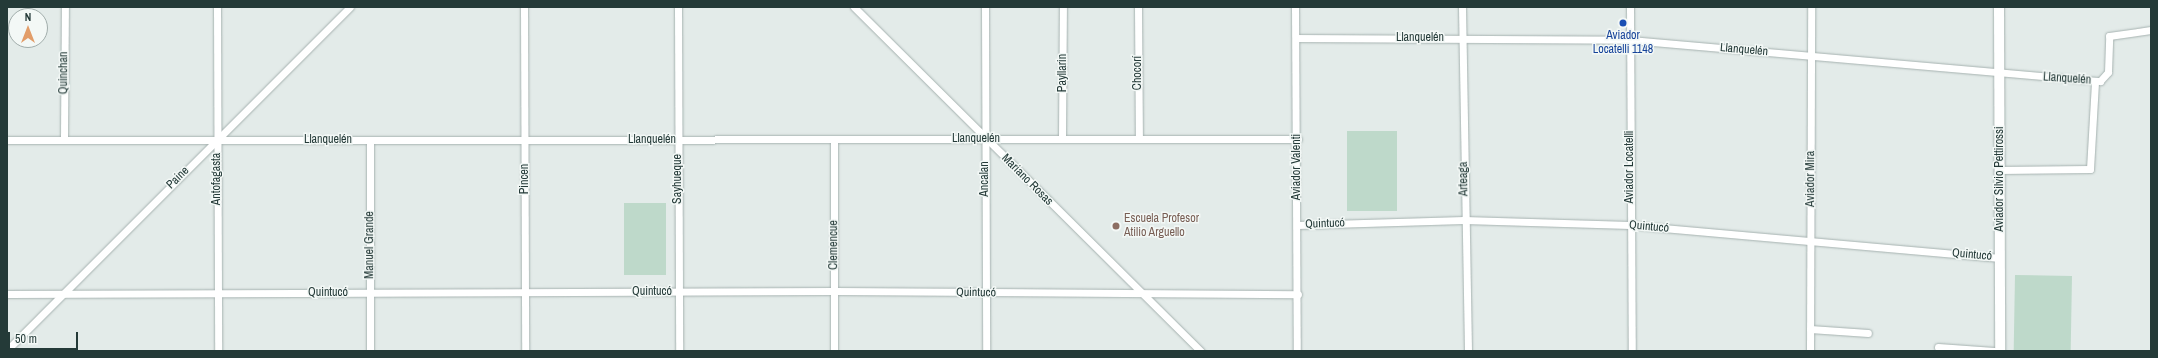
<!DOCTYPE html>
<meta charset="utf-8">
<style>
body{margin:0}
#map{position:relative;width:2158px;height:358px;overflow:hidden;background:#e3ebe9;font-family:"Archivo Narrow",sans-serif}
div>[style]{position:absolute}
.green>*{inset:0;background:#bed9ca;transform-origin:0 0}
.roads{filter:drop-shadow(0 0 1px #a6b2b0) drop-shadow(0 0 1px #a6b2b0)}
.minor>*{height:7px;margin:-3.5px;padding:0 3.5px;transform-origin:3.5px;border-radius:3.5px;background:#fff}
.secondary>*{height:10px;margin:-5px;padding:0 5px;transform-origin:5px;border-radius:5px;background:#fff}
.dots>*{width:11px;height:11px;translate:-50% -50%;box-sizing:border-box;border:2px solid #f3f8f6;border-radius:50%}
span{translate:-50% -50%;white-space:nowrap;text-align:center;line-height:1.15;-webkit-text-stroke:3px #f3f8f6;paint-order:stroke}
.transit-label{font-size:12px;color:#164399}
.street-label{font-size:12px;color:#243a38}
.education-label{font-size:12px;color:#785e54}
.left{translate:0 -50%;text-align:left}
.frame{position:absolute;inset:0;border:8px solid #243a38;pointer-events:none}
.north{position:absolute;left:8px;top:8px;width:40px;height:40px;box-sizing:border-box;background:#f3f8f6;border:1px solid #a0acaa;border-radius:50%;rotate:0deg;font-size:11px;font-weight:700;line-height:16px;text-align:center;color:#243a38}
.north::after{content:'';display:block;margin:auto;width:14px;height:18px;background:#e29d69;clip-path:polygon(50% 0,100% 100%,50% 72%,0 100%)}
.scale{position:absolute;left:8px;top:332px;width:70px;height:18px;box-sizing:border-box;border:2px solid #243a38;border-top:0;padding-left:5px;font-size:12px;line-height:14px;white-space:nowrap;color:#243a38;-webkit-text-stroke:3px #f3f8f6;paint-order:stroke}
</style>
<div id="map">
<div class="green">
<div style="left:1347px;top:131px;width:50px;height:80px"></div>
<div style="left:624px;top:203px;width:42px;height:72px"></div>
<div style="left:2015px;top:275px;width:57px;height:76px;rotate:1deg"></div>
</div>
<div class="roads">
<div class="minor">
<div style="left:217px;top:7px;width:344px;rotate:89.8deg"></div>
<div style="left:524px;top:7px;width:344px;rotate:89.8deg"></div>
<div style="left:678px;top:7px;width:344px;rotate:89.8deg"></div>
<div style="left:854px;top:7px;width:489px;rotate:44.8deg"></div>
<div style="left:985px;top:7px;width:344px;rotate:89.8deg"></div>
<div style="left:1138px;top:7px;width:132px;rotate:89.6deg"></div>
<div style="left:1295px;top:7px;width:344px;rotate:89.7deg"></div>
<div style="left:1462px;top:7px;width:344px;rotate:89deg"></div>
<div style="left:1630px;top:7px;width:344px;rotate:89.7deg"></div>
<div style="left:1296px;top:38px;width:334px;rotate:0.3deg"></div>
<div style="left:1630px;top:40px;width:472px;rotate:5deg"></div>
<div style="left:2100px;top:81px;width:12px;rotate:-48deg"></div>
<div style="left:2108px;top:72px;width:36px;rotate:-88deg"></div>
<div style="left:2109px;top:36px;width:42px;rotate:-8.1deg"></div>
<div style="left:1062px;top:138px;width:131px;rotate:-89.6deg"></div>
<div style="left:64px;top:139px;width:132px;rotate:-89.6deg"></div>
<div style="left:7px;top:140px;width:1291px;rotate:-0.04deg"></div>
<div style="left:370px;top:140px;width:211px;rotate:90deg"></div>
<div style="left:1999px;top:170px;width:91px;rotate:-0.6deg"></div>
<div style="left:2090px;top:169px;width:88px;rotate:-86.7deg"></div>
<div style="left:1297px;top:225px;width:167px;rotate:-1.7deg"></div>
<div style="left:1464px;top:220px;width:166px;rotate:1.7deg"></div>
<div style="left:1630px;top:225px;width:371px;rotate:5.1deg"></div>
<div style="left:7px;top:294px;width:828px;rotate:-0.21deg"></div>
<div style="left:835px;top:291px;width:463px;rotate:0.4deg"></div>
<div style="left:1810px;top:329px;width:58px;rotate:3.9deg"></div>
<div style="left:1938px;top:347px;width:56px;rotate:4.1deg"></div>
<div style="left:7px;top:350px;width:485px;rotate:-45deg"></div>
<div style="left:834px;top:351px;width:211px;rotate:-90deg"></div>
<div style="left:1810px;top:351px;width:344px;rotate:-89.8deg"></div>
</div>
<div class="secondary">
<div style="left:1999px;top:7px;width:344px;rotate:89.8deg"></div>
</div>
</div>
<div class="dots">
<div style="left:1623px;top:23px;background:#1a4fb4"></div>
<div style="left:1116px;top:226px;background:#8d6e63"></div>
</div>
<div class="transit-label">
<span style="left:1623px;top:43px">Aviador<br>Locatelli 1148</span>
</div>
<div class="street-label">
<span style="left:1420px;top:38px">Llanquelén</span>
<span style="left:1744px;top:50px;rotate:5deg">Llanquelén</span>
<span style="left:64px;top:73px;rotate:-90deg">Quinchan</span>
<span style="left:1063px;top:73px;rotate:-90deg">Payllarin</span>
<span style="left:1138px;top:73px;rotate:-90deg">Chocorí</span>
<span style="left:2067px;top:79px;rotate:4deg">Llanquelén</span>
<span style="left:976px;top:139px">Llanquelén</span>
<span style="left:328px;top:140px">Llanquelén</span>
<span style="left:652px;top:140px">Llanquelén</span>
<span style="left:1297px;top:167px;rotate:-90deg">Aviador Valenti</span>
<span style="left:1630px;top:167px;rotate:-90deg">Aviador Locatelli</span>
<span style="left:178px;top:178px;rotate:-45deg">Paine</span>
<span style="left:217px;top:179px;rotate:-90deg">Antofagasta</span>
<span style="left:525px;top:179px;rotate:-90deg">Pincen</span>
<span style="left:678px;top:179px;rotate:-90deg">Sayhueque</span>
<span style="left:985px;top:179px;rotate:-90deg">Ancalan</span>
<span style="left:1464px;top:179px;rotate:-91deg">Arteaga</span>
<span style="left:1811px;top:179px;rotate:-90deg">Aviador Mira</span>
<span style="left:2000px;top:179px;rotate:-90deg">Aviador Silvio Pettirossi</span>
<span style="left:1027px;top:180px;rotate:45deg">Mariano Rosas</span>
<span style="left:1325px;top:224px;rotate:-2deg">Quintucó</span>
<span style="left:1649px;top:227px;rotate:5deg">Quintucó</span>
<span style="left:370px;top:245px;rotate:-90deg">Manuel Grande</span>
<span style="left:834px;top:245px;rotate:-90deg">Clemencue</span>
<span style="left:1972px;top:255px;rotate:5deg">Quintucó</span>
<span style="left:652px;top:292px">Quintucó</span>
<span style="left:328px;top:293px">Quintucó</span>
<span style="left:976px;top:293px;rotate:1deg">Quintucó</span>
</div>
<div class="education-label">
<span class="left" style="left:1124px;top:226px">Escuela Profesor<br>Atilio Arguello</span>
</div>
<div class="frame"></div>
<div class="north">N</div>
<div class="scale">50 m</div>
</div>
